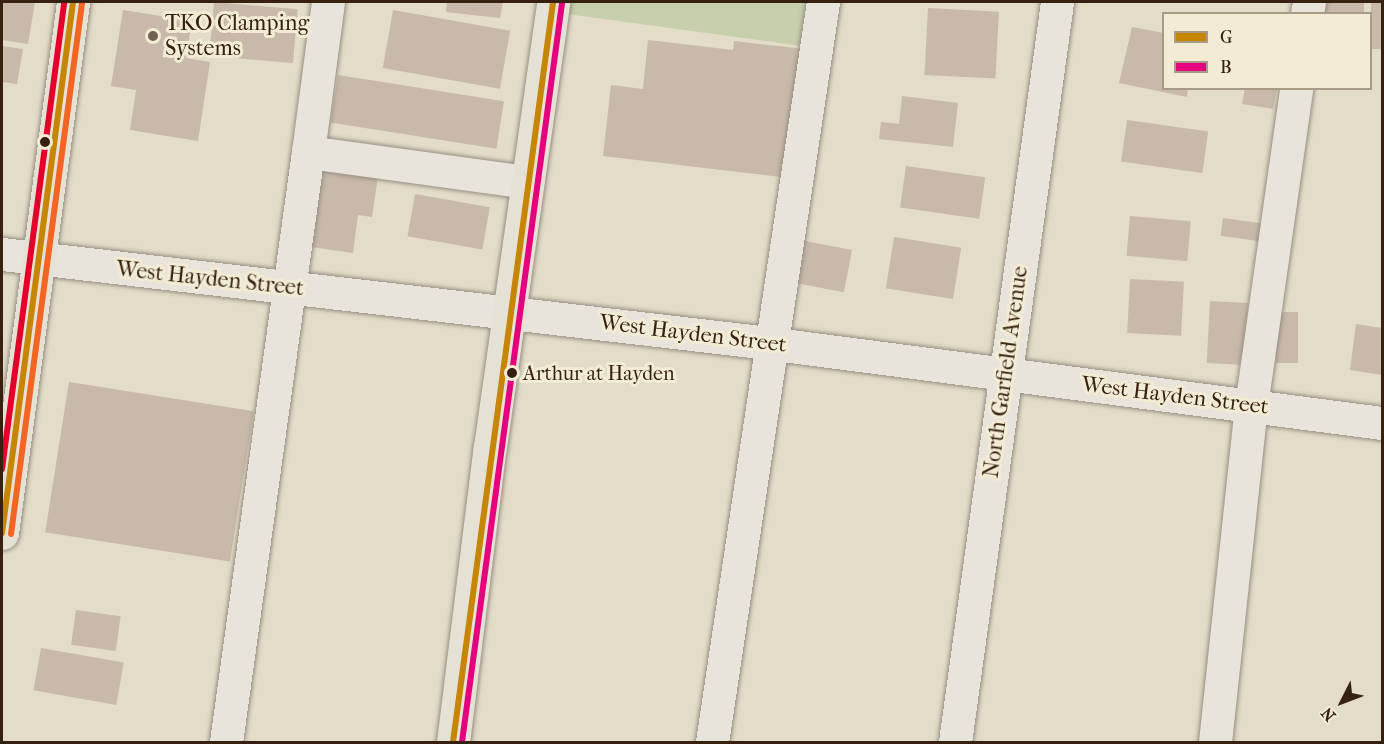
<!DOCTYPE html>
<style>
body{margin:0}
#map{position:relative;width:1384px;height:744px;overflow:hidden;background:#e2dcc8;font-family:"IM FELL French Canon",serif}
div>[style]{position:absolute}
.green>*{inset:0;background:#c8cfac}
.building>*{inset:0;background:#c8b9aa;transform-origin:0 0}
.roads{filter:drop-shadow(0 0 2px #968f82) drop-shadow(0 0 2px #968f82)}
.minor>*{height:33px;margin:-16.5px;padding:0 16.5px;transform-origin:16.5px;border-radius:16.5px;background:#e8e4db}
.major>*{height:33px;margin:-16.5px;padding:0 16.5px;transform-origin:16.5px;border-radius:16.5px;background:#e5e1d5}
.bus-1>*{height:6px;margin:-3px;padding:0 3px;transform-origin:3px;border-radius:3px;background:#c78504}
.bus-2>*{height:6px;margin:-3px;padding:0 3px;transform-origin:3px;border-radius:3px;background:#e5007d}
.bus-3>*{height:6px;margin:-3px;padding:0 3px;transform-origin:3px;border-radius:3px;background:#f26522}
.bus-4>*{height:6px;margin:-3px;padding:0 3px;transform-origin:3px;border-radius:3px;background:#e4002b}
.dots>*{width:16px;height:16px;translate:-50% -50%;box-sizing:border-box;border:3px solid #f3ecd4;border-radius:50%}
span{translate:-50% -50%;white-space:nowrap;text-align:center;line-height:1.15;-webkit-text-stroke:6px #f3ecd4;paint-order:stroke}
.bus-label{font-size:20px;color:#362111}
.left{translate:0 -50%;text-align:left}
.poi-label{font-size:22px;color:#362111}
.street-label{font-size:22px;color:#362111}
.frame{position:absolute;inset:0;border:3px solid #362111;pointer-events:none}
.legend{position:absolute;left:1162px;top:12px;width:210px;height:78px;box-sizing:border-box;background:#f3ecd4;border:2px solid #a79b86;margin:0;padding:8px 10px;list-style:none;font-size:18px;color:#362111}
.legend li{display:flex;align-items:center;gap:12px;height:30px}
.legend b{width:30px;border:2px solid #a79b86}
.north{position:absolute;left:1312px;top:672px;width:60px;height:60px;-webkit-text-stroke:4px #f3ecd4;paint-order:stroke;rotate:228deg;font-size:16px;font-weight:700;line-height:24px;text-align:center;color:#362111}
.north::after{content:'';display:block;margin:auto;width:21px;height:27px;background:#362111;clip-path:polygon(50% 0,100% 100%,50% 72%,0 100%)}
</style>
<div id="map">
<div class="green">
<div style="clip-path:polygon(554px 2px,823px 2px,817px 48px,552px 12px)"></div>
</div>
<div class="building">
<div style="clip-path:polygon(2px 2px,35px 2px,28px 44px,2px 40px)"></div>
<div style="left:214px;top:2px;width:84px;height:54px;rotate:5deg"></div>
<div style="clip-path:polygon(447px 2px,503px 2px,500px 18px,446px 12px)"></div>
<div style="left:1325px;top:2px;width:39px;height:12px"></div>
<div style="left:1371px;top:2px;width:11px;height:47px"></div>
<div style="left:928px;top:8px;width:71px;height:67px;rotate:3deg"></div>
<div style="clip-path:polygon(123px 10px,192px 21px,186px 58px,210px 62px,198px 141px,130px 130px,136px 90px,111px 86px)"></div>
<div style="left:393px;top:10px;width:119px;height:59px;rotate:10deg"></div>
<div style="clip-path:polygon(1132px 27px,1164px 33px,1164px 88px,1188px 88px,1187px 97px,1119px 83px)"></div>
<div style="clip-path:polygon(648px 40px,733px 50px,734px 41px,805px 49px,790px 178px,603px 156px,611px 85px,643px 89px)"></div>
<div style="clip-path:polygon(2px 46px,23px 49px,17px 84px,2px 82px)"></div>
<div style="left:338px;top:75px;width:168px;height:48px;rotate:9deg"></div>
<div style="clip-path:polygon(1245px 88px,1277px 88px,1273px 109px,1242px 104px)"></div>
<div style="clip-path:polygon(902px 96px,958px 103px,953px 147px,879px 139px,881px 122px,899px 124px)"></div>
<div style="left:1127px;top:120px;width:82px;height:42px;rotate:8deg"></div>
<div style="clip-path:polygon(325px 160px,379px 169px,372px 217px,358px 215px,353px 253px,311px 247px)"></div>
<div style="left:906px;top:166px;width:80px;height:42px;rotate:8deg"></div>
<div style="left:415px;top:194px;width:76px;height:43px;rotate:10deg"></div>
<div style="left:1130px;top:216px;width:61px;height:40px;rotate:5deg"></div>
<div style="left:1223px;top:218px;width:43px;height:18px;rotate:8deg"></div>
<div style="left:894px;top:237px;width:68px;height:52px;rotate:9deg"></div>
<div style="left:800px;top:240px;width:53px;height:43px;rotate:11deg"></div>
<div style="left:1130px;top:279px;width:54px;height:54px;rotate:3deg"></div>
<div style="left:1210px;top:301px;width:38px;height:62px;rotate:3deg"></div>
<div style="left:1276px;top:312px;width:22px;height:51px"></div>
<div style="clip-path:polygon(1356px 324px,1382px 328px,1382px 375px,1350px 370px)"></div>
<div style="left:69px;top:382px;width:187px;height:152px;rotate:9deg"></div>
<div style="left:76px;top:610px;width:45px;height:35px;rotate:8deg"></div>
<div style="left:41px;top:648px;width:84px;height:43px;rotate:10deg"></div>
</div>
<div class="roads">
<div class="minor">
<div style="left:328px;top:2px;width:151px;rotate:97.6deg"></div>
<div style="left:308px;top:152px;width:221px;rotate:7.8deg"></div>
<div style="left:1307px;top:14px;width:12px;rotate:-81deg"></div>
<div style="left:2px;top:254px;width:755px;rotate:6.62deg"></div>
<div style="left:752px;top:341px;width:635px;rotate:7.42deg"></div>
<div style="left:226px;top:742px;width:596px;rotate:-82.09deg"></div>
<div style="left:712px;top:742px;width:748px;rotate:-81.47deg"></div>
<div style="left:955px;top:742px;width:747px;rotate:-82.15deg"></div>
<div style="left:1215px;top:742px;width:338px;rotate:-83.9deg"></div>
<div style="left:1251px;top:406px;width:321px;rotate:-81.9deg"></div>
</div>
<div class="major">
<div style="left:2px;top:533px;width:536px;rotate:-82.38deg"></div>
<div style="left:453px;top:742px;width:297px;rotate:-82.9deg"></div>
<div style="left:490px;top:447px;width:449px;rotate:-81.9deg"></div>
</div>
</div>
<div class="bus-1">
<div style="left:2px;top:533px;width:536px;rotate:-82.38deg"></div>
<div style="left:453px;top:742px;width:747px;rotate:-82.3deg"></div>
</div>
<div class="bus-2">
<div style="left:462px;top:742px;width:746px;rotate:-82.29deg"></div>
</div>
<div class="bus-3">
<div style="left:11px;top:534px;width:536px;rotate:-82.38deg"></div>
</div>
<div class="bus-4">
<div style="left:2px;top:469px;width:471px;rotate:-82.4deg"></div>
</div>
<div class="dots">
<div style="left:153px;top:36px;background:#726251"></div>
<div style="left:45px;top:142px;background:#362111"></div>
<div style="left:512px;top:373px;background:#362111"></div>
</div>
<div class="bus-label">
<span class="left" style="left:523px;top:373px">Arthur at Hayden</span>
</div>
<div class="poi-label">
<span class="left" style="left:165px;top:36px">TKO Clamping<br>Systems</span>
</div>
<div class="street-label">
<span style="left:210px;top:279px;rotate:6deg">West Hayden Street</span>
<span style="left:693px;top:334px;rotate:7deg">West Hayden Street</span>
<span style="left:1006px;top:372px;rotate:-82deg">North Garfield Avenue</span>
<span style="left:1175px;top:396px;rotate:7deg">West Hayden Street</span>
</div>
<div class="frame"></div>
<ul class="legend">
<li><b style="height:8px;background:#c78504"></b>G</li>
<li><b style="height:8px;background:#e5007d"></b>B</li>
</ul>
<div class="north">N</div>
</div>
